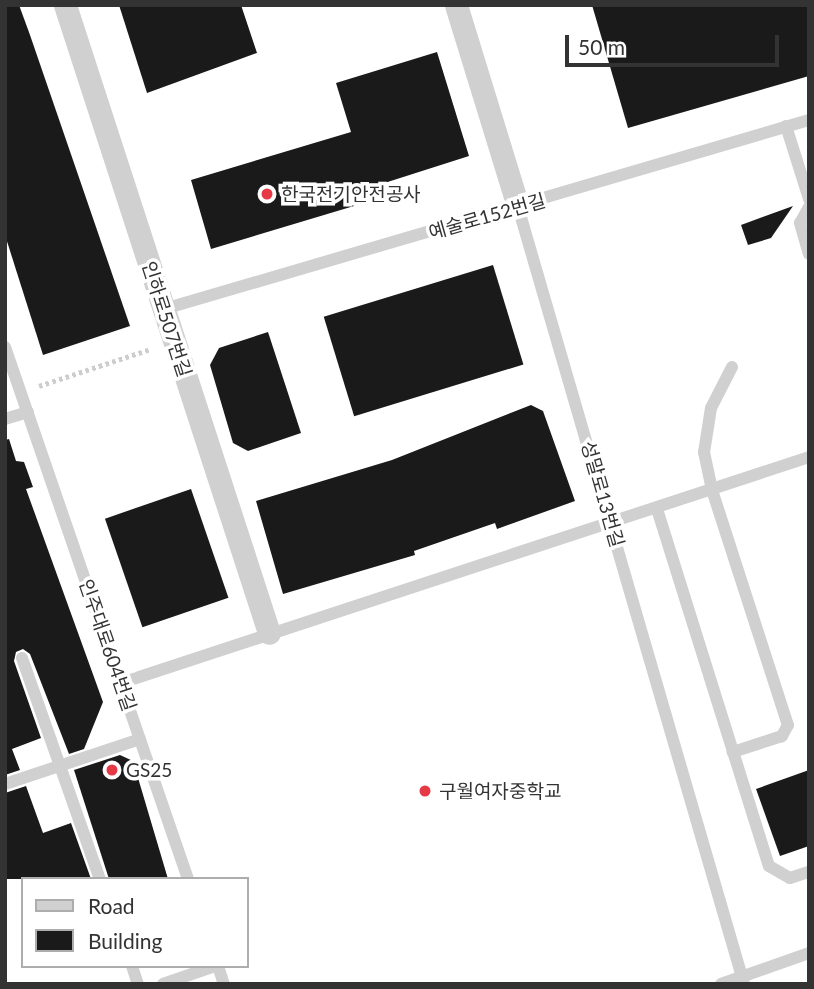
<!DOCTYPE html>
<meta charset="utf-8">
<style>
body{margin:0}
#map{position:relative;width:814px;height:989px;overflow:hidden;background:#fff;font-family:Lato,"Noto Sans KR",sans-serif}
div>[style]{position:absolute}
.building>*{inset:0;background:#1a1a1a;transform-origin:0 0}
.path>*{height:4.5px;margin-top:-2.25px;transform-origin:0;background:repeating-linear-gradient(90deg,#cdcdcd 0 3.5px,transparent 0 7px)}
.lane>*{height:12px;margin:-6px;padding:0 6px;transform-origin:6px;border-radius:6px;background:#d0d0d0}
.street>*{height:23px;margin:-11.5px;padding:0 11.5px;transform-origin:11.5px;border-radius:11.5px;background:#d0d0d0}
.dots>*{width:19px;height:19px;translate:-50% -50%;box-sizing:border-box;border:4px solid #fff;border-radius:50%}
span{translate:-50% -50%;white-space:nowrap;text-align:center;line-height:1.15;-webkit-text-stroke:7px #fff;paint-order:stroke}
.poi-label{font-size:19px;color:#333}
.left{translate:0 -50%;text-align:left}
.street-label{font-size:19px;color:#333}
.frame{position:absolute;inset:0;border:7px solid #333;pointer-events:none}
.legend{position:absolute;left:21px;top:877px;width:228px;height:91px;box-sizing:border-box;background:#fff;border:2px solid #adadad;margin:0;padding:9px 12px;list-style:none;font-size:21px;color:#333}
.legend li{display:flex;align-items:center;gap:14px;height:35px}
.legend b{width:35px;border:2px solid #adadad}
.scale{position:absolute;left:565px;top:35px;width:214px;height:32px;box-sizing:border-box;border:4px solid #333;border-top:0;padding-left:9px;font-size:21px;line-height:24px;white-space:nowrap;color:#333;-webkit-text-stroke:5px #fff;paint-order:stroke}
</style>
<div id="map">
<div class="building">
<div style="clip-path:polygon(5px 5px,19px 5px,30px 35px,130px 326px,43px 355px,5px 235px)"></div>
<div style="clip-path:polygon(119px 5px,241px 5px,257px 53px,147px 93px)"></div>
<div style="clip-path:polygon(592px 5px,809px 5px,809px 76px,628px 128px)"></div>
<div style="clip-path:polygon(437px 52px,469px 156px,350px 194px,354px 206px,211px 249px,191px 180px,351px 132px,336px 83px)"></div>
<div style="clip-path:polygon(793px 206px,771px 238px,748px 245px,741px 225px)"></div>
<div style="left:493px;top:265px;width:104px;height:177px;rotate:73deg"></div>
<div style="clip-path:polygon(268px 332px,301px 433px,248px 451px,233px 443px,210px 365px,219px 348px)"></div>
<div style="clip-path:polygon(531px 405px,543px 411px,575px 501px,497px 529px,495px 523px,414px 551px,415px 555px,283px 594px,256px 501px,392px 460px)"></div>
<div style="clip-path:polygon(9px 439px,16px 461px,24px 462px,33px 487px,26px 489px,103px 702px,84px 749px,69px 754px,30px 654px,23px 649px,16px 652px,14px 661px,41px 738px,12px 749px,20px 770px,5px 775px,5px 440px)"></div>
<div style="left:191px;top:489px;width:115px;height:91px;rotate:71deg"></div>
<div style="clip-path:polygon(120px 755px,133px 761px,168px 879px,109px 879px,74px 770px)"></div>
<div style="clip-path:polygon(809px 770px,809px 846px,780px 856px,756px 789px)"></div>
<div style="clip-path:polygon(26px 786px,43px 833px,71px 823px,91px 879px,5px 879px,5px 793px)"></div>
</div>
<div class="path">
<div style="left:39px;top:386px;width:118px;rotate:-18.3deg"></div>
</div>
<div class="lane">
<div style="left:786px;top:126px;width:77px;rotate:72.5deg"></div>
<div style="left:518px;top:207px;width:809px;rotate:73.78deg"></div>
<div style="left:809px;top:207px;width:18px;rotate:119deg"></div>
<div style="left:800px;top:223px;width:32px;rotate:74deg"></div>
<div style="left:164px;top:309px;width:672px;rotate:-16.33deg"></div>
<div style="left:5px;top:347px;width:563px;rotate:71.02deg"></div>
<div style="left:732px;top:367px;width:46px;rotate:117.1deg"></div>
<div style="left:711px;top:408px;width:45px;rotate:99deg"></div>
<div style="left:704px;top:452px;width:39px;rotate:78deg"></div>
<div style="left:712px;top:490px;width:247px;rotate:72.1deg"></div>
<div style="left:788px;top:725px;width:13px;rotate:119deg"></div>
<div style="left:782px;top:736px;width:52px;rotate:161.9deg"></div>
<div style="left:5px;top:419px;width:24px;rotate:-17deg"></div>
<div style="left:657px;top:509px;width:374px;rotate:72.6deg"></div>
<div style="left:769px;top:866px;width:24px;rotate:30deg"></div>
<div style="left:790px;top:878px;width:20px;rotate:-18deg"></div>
<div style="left:22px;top:658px;width:234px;rotate:70.6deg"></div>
<div style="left:121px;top:683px;width:724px;rotate:-18.18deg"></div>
<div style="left:5px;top:784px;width:142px;rotate:-18.4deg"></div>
<div style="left:132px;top:966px;width:19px;rotate:72deg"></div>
<div style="left:218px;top:966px;width:19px;rotate:72deg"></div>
<div style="left:163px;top:984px;width:55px;rotate:-19.1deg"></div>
<div style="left:721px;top:984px;width:93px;rotate:-19.4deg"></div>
</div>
<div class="street">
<div style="left:65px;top:5px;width:660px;rotate:72deg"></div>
<div style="left:456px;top:5px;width:211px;rotate:72.9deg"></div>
</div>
<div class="dots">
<div style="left:267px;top:194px;background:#e63946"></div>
<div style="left:112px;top:770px;background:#e63946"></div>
<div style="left:425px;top:791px;background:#e63946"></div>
</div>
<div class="poi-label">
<span class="left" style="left:281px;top:194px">한국전기안전공사</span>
<span class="left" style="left:126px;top:770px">GS25</span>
<span class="left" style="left:439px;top:791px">구월여자중학교</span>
</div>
<div class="street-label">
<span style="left:487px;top:216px;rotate:-16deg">예술로152번길</span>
<span style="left:167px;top:319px;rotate:72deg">인하로507번길</span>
<span style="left:603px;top:494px;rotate:74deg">성말로13번길</span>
<span style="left:108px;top:645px;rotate:71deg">인주대로604번길</span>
</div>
<div class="frame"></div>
<ul class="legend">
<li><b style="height:9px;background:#d0d0d0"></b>Road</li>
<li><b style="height:19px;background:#1a1a1a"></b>Building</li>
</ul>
<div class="scale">50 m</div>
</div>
